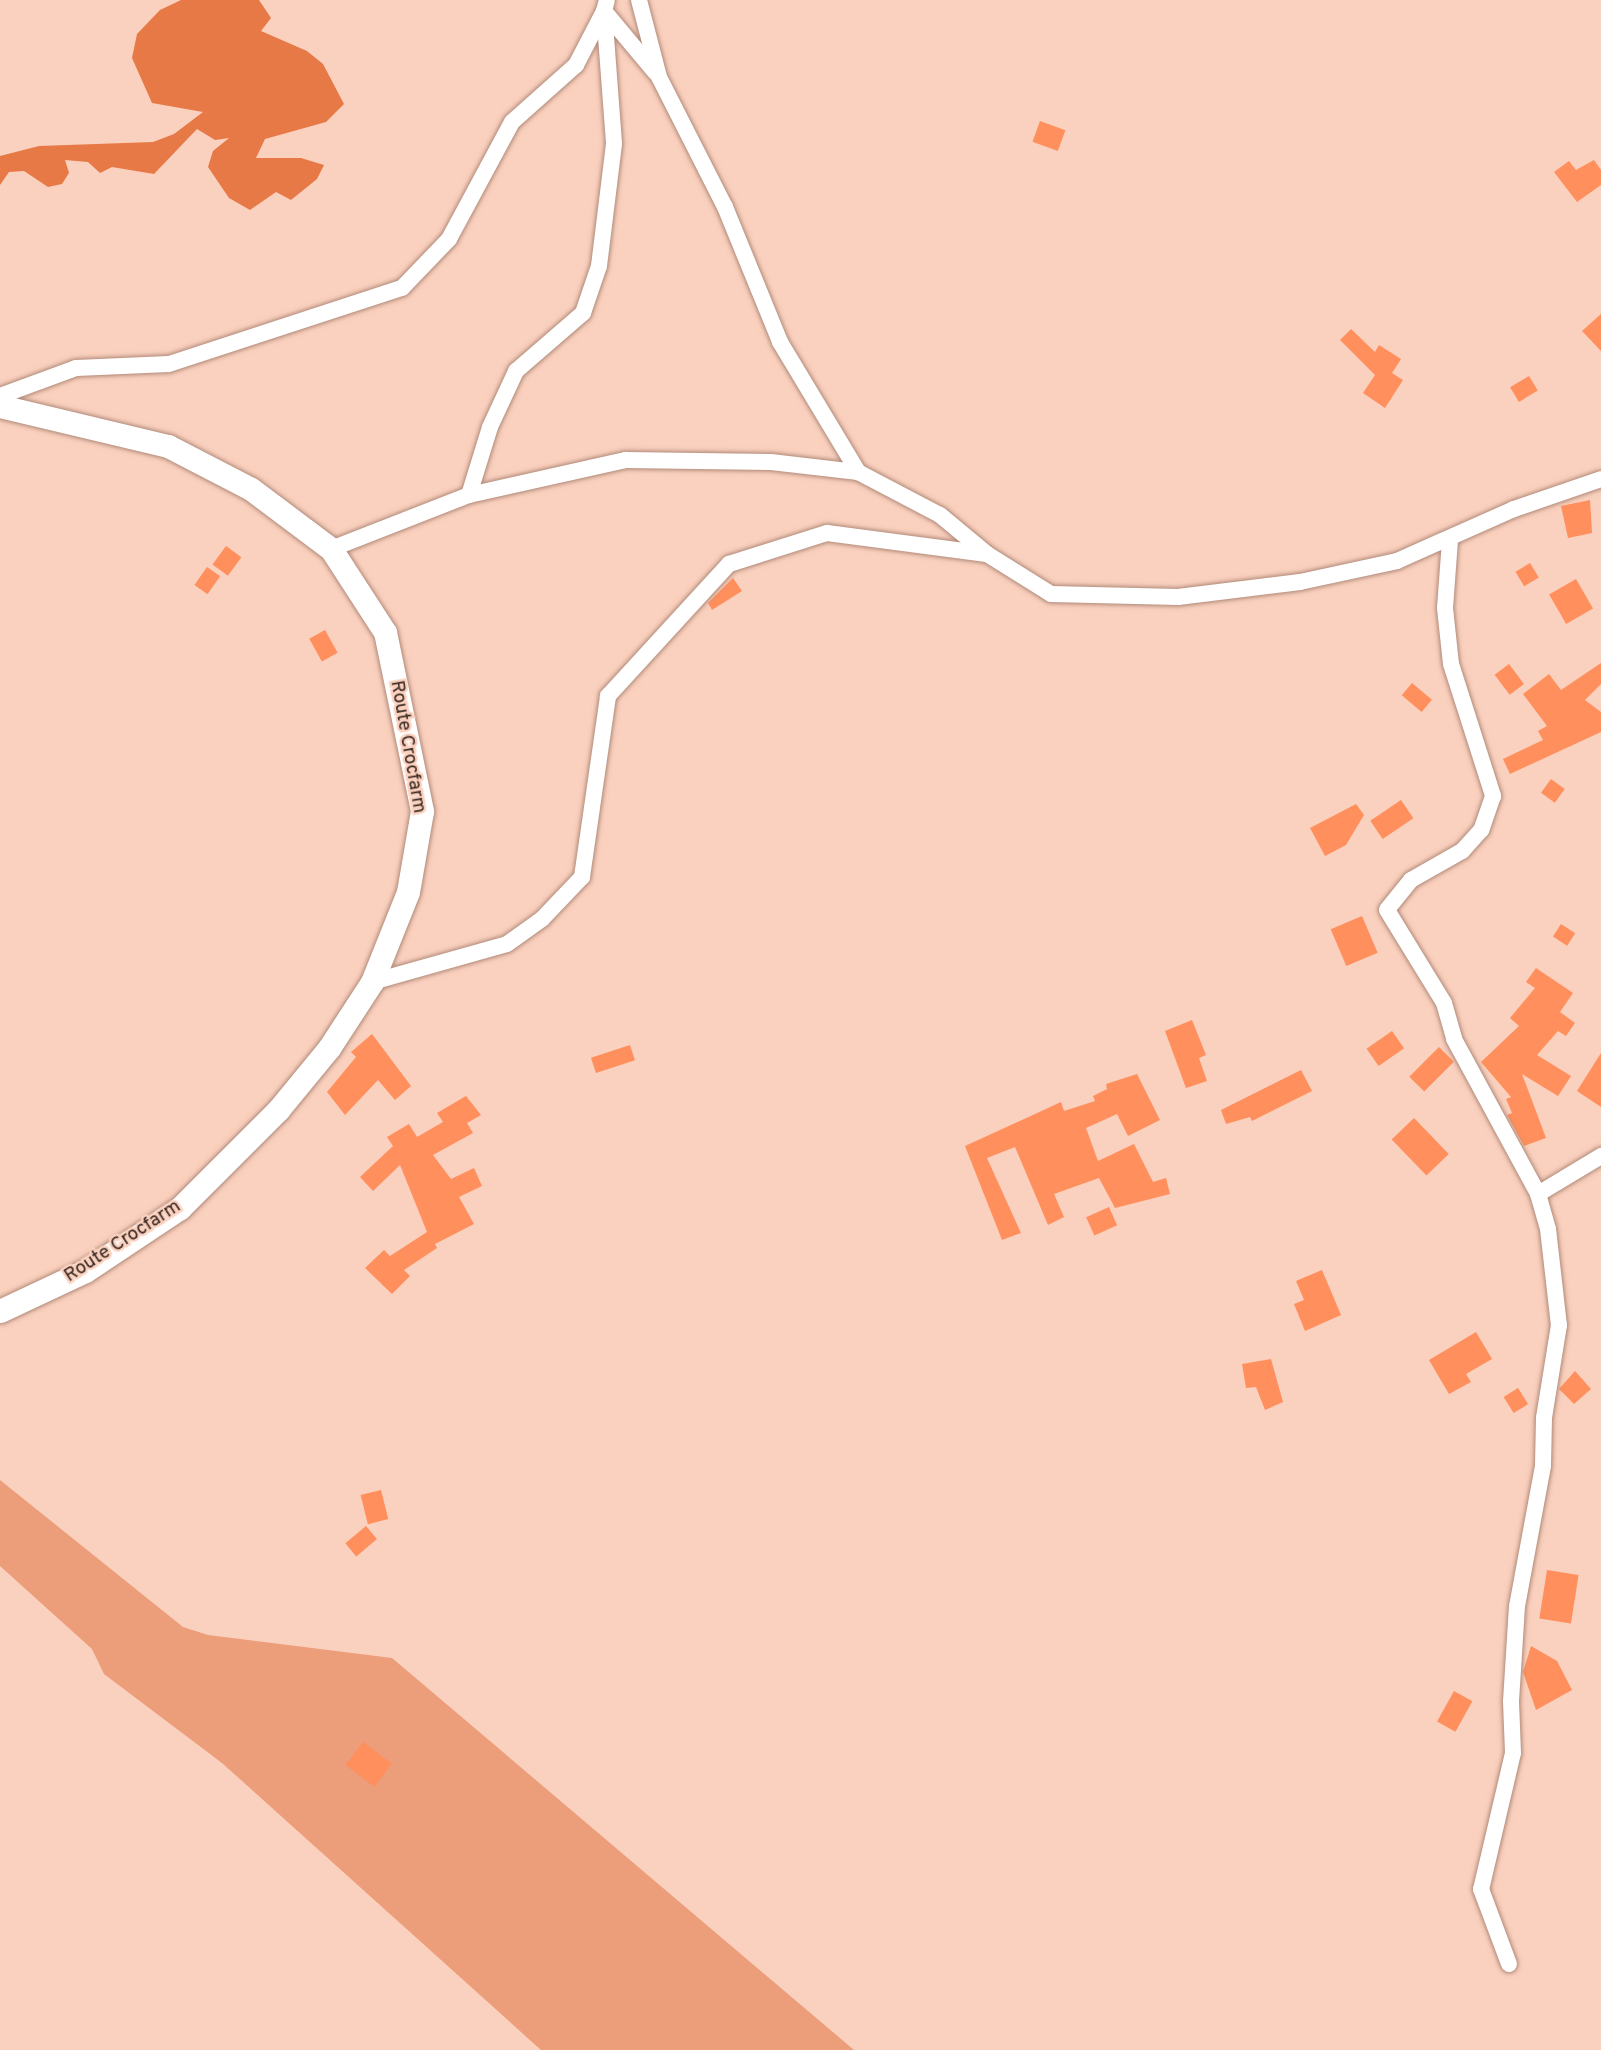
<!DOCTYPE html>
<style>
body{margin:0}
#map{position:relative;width:1601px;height:2050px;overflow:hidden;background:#fad0be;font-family:Overpass,sans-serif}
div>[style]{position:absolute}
.green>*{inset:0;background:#ec9d7a}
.forest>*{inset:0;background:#e77946}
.building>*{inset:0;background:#ff8f5c;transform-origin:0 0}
.roads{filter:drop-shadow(0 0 2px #b18a79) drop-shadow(0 0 2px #b18a79)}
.street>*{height:16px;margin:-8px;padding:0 8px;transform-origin:8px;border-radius:8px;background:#fff}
.secondary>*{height:23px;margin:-11.5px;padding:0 11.5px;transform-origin:11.5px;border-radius:11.5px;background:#fff}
span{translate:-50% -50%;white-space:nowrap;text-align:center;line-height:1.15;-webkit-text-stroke:5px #fad0be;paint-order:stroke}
.street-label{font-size:19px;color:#36261f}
</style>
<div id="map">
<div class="green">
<div style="clip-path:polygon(0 1480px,183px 1627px,208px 1635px,392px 1658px,854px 2050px,541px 2050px,222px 1763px,104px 1674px,92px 1649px,0 1566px)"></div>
</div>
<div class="forest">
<div style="clip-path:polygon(181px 0,259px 0,271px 18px,261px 31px,307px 51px,323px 64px,344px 104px,326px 122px,265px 139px,256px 158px,301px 158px,324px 165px,317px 179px,291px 200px,276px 192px,250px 210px,229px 198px,208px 167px,213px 151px,229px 138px,215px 140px,197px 129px,154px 174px,112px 167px,100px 173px,88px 162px,65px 160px,69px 173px,62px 184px,48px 187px,24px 171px,9px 172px,0 185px,0 156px,39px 146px,153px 142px,174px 134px,203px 112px,152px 103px,132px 58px,137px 34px,160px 10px)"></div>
</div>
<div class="building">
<div style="left:1040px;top:121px;width:27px;height:22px;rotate:20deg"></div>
<div style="clip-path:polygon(1594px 160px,1601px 170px,1601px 185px,1577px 202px,1554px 172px,1569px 161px,1576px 170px)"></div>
<div style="clip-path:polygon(1601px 314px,1601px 351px,1582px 331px)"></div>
<div style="clip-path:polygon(1351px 329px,1375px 352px,1379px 345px,1401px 359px,1392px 373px,1403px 380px,1385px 408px,1363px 393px,1375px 375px,1340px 340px)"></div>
<div style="left:1529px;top:376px;width:17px;height:22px;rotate:59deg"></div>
<div style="clip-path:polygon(1590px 500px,1592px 533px,1568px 538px,1561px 506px)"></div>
<div style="left:226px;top:546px;width:19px;height:23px;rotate:36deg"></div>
<div style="left:1530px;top:563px;width:17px;height:17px;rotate:59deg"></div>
<div style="left:207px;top:567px;width:16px;height:22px;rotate:35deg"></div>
<div style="clip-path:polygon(733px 578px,742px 591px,712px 610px,708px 603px)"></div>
<div style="left:1576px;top:579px;width:34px;height:31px;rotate:60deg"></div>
<div style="left:325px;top:630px;width:26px;height:18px;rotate:61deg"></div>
<div style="clip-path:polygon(1601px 663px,1601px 684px,1585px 700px,1601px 712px,1601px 732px,1510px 774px,1503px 759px,1543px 740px,1538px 731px,1547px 726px,1523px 694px,1549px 674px,1561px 690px)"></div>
<div style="left:1509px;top:664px;width:25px;height:18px;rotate:53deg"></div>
<div style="left:1412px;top:683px;width:26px;height:16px;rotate:40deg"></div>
<div style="left:1551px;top:779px;width:17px;height:17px;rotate:36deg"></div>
<div style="left:1401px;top:800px;width:22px;height:37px;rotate:56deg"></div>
<div style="clip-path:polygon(1356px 804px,1364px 815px,1346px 845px,1325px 856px,1310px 828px)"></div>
<div style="left:1362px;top:916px;width:40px;height:34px;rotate:67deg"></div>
<div style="left:1561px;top:924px;width:17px;height:15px;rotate:33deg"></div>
<div style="clip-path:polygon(1536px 968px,1573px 993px,1560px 1012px,1575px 1023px,1566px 1036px,1558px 1031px,1537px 1055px,1571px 1076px,1558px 1096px,1522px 1074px,1546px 1138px,1524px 1146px,1507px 1115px,1512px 1113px,1506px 1099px,1511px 1097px,1481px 1062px,1519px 1026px,1510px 1018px,1535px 988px,1526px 982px)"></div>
<div style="clip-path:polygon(1192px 1020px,1206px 1055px,1199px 1058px,1207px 1081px,1186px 1088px,1165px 1031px)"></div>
<div style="left:1392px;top:1031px;width:21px;height:31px;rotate:55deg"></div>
<div style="clip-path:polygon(372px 1034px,411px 1086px,395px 1100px,378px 1080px,345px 1115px,327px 1092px,356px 1057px,351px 1052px)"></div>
<div style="left:630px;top:1045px;width:16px;height:41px;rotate:72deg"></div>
<div style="left:1439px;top:1047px;width:21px;height:42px;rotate:45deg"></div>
<div style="clip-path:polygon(1601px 1053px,1601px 1107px,1577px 1091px)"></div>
<div style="clip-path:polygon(1301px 1070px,1312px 1091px,1252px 1121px,1250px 1117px,1226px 1124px,1221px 1110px)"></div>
<div style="clip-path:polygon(1137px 1074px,1160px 1120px,1128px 1136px,1117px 1114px,1086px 1128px,1098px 1161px,1134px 1144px,1153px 1182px,1166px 1178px,1170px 1194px,1115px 1208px,1099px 1178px,1054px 1194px,1064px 1217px,1048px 1225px,1015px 1147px,987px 1158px,1021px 1233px,1002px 1240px,965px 1146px,1061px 1102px,1064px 1111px,1095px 1101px,1093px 1096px,1107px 1089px,1106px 1084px)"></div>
<div style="clip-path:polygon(466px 1096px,481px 1115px,467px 1123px,473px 1133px,433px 1155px,451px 1179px,474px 1168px,482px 1186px,459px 1197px,474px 1224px,435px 1244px,437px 1248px,404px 1270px,410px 1276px,392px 1294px,365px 1268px,384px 1250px,390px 1256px,427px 1232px,400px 1165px,373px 1191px,360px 1177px,393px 1146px,387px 1137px,409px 1124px,417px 1137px,443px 1122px,437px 1113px)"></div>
<div style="left:1414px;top:1118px;width:50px;height:31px;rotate:46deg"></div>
<div style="left:1109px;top:1207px;width:20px;height:25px;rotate:66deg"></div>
<div style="clip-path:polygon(1322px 1270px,1341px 1315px,1305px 1331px,1294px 1304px,1304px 1300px,1296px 1281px)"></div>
<div style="clip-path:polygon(1476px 1332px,1492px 1359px,1466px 1374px,1471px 1382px,1449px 1394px,1429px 1360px)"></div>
<div style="clip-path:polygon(1271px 1359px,1283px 1402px,1265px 1410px,1256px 1387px,1246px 1388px,1242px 1364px)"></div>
<div style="clip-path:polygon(1575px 1371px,1591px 1389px,1574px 1404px,1559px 1389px)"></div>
<div style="left:1518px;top:1388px;width:19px;height:17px;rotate:58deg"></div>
<div style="left:381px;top:1490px;width:30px;height:21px;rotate:76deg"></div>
<div style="left:366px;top:1526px;width:17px;height:27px;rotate:50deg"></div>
<div style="left:1547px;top:1570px;width:32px;height:49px;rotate:9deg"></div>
<div style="clip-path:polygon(1531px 1646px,1557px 1661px,1572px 1690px,1536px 1710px,1523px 1672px)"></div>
<div style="left:1454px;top:1691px;width:21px;height:35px;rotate:29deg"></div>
<div style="left:363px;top:1742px;width:36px;height:29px;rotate:37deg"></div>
</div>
<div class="roads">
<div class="street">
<div style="left:639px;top:0;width:80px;rotate:75.4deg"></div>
<div style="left:659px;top:77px;width:146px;rotate:63.1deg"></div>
<div style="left:725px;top:207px;width:146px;rotate:67.8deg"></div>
<div style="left:780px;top:342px;width:152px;rotate:59deg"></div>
<div style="left:604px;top:11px;width:80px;rotate:50.1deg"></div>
<div style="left:0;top:396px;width:81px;rotate:-20.2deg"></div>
<div style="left:76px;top:368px;width:93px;rotate:-2.5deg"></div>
<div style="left:169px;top:364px;width:245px;rotate:-18.1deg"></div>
<div style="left:402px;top:288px;width:68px;rotate:-46.2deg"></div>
<div style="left:449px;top:239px;width:133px;rotate:-61.7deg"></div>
<div style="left:512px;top:122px;width:86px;rotate:-41.7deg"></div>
<div style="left:576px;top:65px;width:61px;rotate:-62.6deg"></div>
<div style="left:469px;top:495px;width:71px;rotate:-72.8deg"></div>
<div style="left:490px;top:427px;width:62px;rotate:-65.1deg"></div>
<div style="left:516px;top:371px;width:89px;rotate:-40.9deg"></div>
<div style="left:583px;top:313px;width:50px;rotate:-71.2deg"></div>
<div style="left:599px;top:266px;width:124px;rotate:-83deg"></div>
<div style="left:614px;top:143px;width:132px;rotate:-94.3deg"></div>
<div style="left:604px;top:11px;width:11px;rotate:-75deg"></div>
<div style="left:1450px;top:540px;width:68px;rotate:94.2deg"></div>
<div style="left:1445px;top:608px;width:56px;rotate:83.9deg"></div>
<div style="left:1451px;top:664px;width:139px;rotate:72.3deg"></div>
<div style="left:1493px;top:796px;width:36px;rotate:109deg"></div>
<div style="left:1481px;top:830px;width:28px;rotate:132deg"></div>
<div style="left:1462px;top:851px;width:59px;rotate:150.4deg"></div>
<div style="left:1411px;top:880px;width:38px;rotate:129deg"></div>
<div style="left:1387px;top:910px;width:109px;rotate:58.5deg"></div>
<div style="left:1444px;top:1003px;width:37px;rotate:74deg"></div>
<div style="left:1454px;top:1039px;width:176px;rotate:61.5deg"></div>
<div style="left:1538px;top:1194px;width:36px;rotate:74deg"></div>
<div style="left:1548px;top:1229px;width:97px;rotate:83.5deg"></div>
<div style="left:1559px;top:1325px;width:94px;rotate:99.2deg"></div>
<div style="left:1544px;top:1418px;width:48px;rotate:91.2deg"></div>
<div style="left:1543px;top:1466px;width:142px;rotate:100.5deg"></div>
<div style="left:1517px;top:1606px;width:95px;rotate:93.6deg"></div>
<div style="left:1511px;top:1701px;width:52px;rotate:87.8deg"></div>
<div style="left:1513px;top:1753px;width:140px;rotate:103.2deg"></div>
<div style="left:1481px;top:1889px;width:80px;rotate:69.5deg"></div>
<div style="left:331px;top:549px;width:148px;rotate:-21.4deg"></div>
<div style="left:469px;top:495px;width:161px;rotate:-12.6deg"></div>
<div style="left:626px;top:460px;width:145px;rotate:0.8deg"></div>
<div style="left:771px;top:462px;width:88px;rotate:6.6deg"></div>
<div style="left:858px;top:472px;width:93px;rotate:27.7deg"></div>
<div style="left:940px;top:515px;width:61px;rotate:39.7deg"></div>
<div style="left:987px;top:554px;width:75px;rotate:32deg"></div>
<div style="left:1051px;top:594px;width:127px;rotate:1.4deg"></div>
<div style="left:1178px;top:597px;width:123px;rotate:-7deg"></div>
<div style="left:1300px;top:582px;width:99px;rotate:-12.2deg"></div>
<div style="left:1397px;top:561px;width:128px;rotate:-24deg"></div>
<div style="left:1514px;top:509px;width:92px;rotate:-19deg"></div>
<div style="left:372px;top:982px;width:140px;rotate:-15.7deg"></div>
<div style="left:507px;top:944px;width:43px;rotate:-35.5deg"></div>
<div style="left:542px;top:919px;width:58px;rotate:-46.4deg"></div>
<div style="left:582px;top:877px;width:183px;rotate:-81.8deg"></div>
<div style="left:608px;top:696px;width:179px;rotate:-47.5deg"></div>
<div style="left:729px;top:564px;width:103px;rotate:-17.6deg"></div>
<div style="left:827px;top:533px;width:161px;rotate:7.5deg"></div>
<div style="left:1538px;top:1194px;width:74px;rotate:-31.1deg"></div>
</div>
<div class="secondary">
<div style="left:0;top:406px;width:173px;rotate:13.4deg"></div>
<div style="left:168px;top:446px;width:93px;rotate:27.4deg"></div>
<div style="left:251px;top:489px;width:100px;rotate:36.9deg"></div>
<div style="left:331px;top:549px;width:99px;rotate:57deg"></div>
<div style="left:385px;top:632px;width:183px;rotate:78.3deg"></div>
<div style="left:422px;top:811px;width:82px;rotate:99.8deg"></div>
<div style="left:408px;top:892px;width:97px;rotate:111.8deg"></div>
<div style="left:372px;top:982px;width:79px;rotate:123.1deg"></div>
<div style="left:329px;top:1048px;width:80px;rotate:129.4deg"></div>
<div style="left:278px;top:1110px;width:139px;rotate:135deg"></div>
<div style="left:180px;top:1208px;width:114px;rotate:146.4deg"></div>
<div style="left:85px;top:1271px;width:94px;rotate:154.8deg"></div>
</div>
</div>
<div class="street-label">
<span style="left:407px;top:747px;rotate:80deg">Route Crocfarm</span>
<span style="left:123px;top:1242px;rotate:-33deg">Route Crocfarm</span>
</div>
</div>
